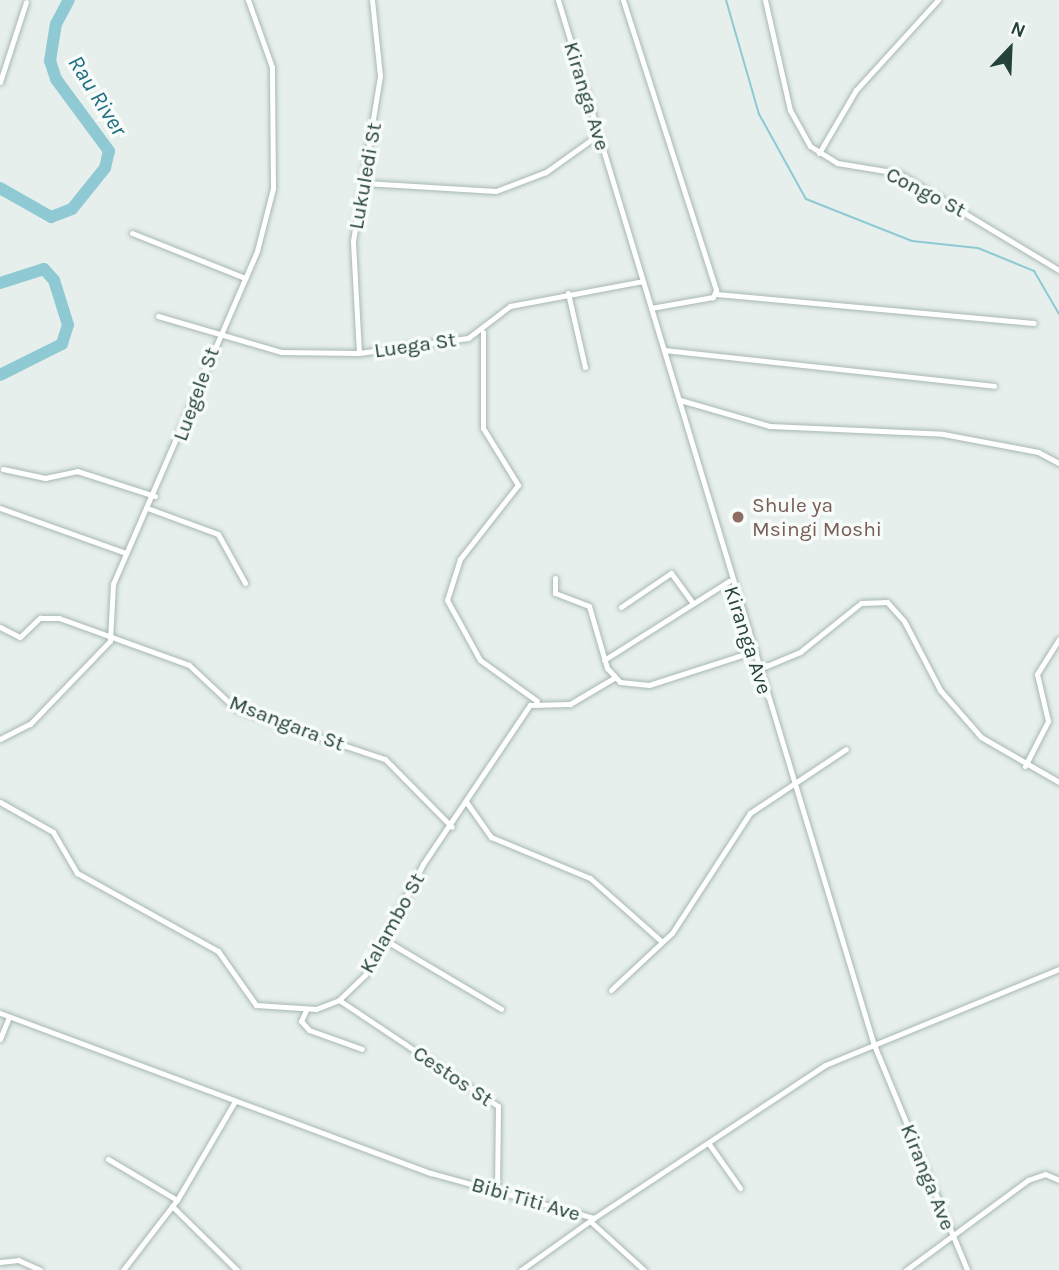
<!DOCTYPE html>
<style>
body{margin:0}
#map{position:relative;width:1059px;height:1270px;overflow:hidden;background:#e6efeb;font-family:Karla,sans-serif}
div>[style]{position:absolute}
.stream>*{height:2px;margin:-1px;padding:0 1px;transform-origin:1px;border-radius:1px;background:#8ec9d4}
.river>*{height:12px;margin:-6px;padding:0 6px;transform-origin:6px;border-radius:6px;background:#8ec9d4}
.roads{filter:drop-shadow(0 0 2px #a8b8b2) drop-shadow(0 0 2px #a8b8b2)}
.street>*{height:5px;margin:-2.5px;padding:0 2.5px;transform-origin:2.5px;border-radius:2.5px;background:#fff}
.dots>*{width:19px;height:19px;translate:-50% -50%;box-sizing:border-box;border:4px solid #f7fbf9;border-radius:50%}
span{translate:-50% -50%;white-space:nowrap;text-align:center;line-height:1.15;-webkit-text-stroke:7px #f7fbf9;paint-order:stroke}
.street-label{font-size:21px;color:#24423a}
.education-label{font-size:21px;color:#785e54}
.left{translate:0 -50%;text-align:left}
.water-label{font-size:23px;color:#1c6f80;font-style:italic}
.north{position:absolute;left:975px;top:14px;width:70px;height:70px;-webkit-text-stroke:5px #f7fbf9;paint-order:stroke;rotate:23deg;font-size:19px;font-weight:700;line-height:28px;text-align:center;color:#24423a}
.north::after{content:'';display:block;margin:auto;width:24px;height:32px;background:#24423a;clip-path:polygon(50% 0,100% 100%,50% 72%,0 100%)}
</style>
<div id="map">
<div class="stream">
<div style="left:726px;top:0;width:119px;rotate:73.9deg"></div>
<div style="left:759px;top:114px;width:97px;rotate:61.1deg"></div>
<div style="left:806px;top:199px;width:114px;rotate:21.6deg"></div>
<div style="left:912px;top:241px;width:66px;rotate:6.1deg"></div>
<div style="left:978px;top:248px;width:61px;rotate:22.3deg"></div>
<div style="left:1034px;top:271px;width:50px;rotate:59.8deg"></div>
</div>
<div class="river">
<div style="left:0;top:188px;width:59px;rotate:29.6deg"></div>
<div style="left:51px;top:217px;width:22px;rotate:-21deg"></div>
<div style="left:72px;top:209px;width:53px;rotate:-51.2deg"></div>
<div style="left:105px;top:168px;width:17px;rotate:-77deg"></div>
<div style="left:109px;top:151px;width:89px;rotate:-126.4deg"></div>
<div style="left:56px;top:79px;width:19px;rotate:-108deg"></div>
<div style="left:50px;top:61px;width:37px;rotate:-81deg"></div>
<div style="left:56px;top:24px;width:27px;rotate:-62deg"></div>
<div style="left:0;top:283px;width:46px;rotate:-17.7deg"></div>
<div style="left:44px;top:269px;width:15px;rotate:48deg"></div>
<div style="left:54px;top:280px;width:47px;rotate:72.7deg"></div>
<div style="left:68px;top:325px;width:20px;rotate:108deg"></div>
<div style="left:62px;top:344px;width:69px;rotate:153.4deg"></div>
</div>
<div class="roads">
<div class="street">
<div style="left:558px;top:0;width:1092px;rotate:73.18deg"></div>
<div style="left:874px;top:1045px;width:243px;rotate:67.5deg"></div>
<div style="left:623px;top:0;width:305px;rotate:72.2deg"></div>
<div style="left:716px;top:290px;width:8px;rotate:113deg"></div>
<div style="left:713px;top:297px;width:63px;rotate:169.9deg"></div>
<div style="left:765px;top:0;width:113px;rotate:77.2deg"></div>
<div style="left:790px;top:110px;width:41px;rotate:60.9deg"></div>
<div style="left:810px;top:146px;width:32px;rotate:32deg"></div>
<div style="left:837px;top:163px;width:62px;rotate:9.3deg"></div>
<div style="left:898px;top:173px;width:188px;rotate:31.1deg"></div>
<div style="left:0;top:82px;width:84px;rotate:-72deg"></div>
<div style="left:819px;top:153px;width:73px;rotate:-59.6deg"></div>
<div style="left:856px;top:90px;width:122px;rotate:-47.7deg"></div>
<div style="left:365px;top:183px;width:131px;rotate:3.5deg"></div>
<div style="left:496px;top:191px;width:53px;rotate:-20.8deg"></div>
<div style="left:546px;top:172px;width:65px;rotate:-35.6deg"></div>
<div style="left:132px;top:233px;width:122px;rotate:21.7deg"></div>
<div style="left:568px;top:293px;width:76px;rotate:77.1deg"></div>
<div style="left:716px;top:294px;width:319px;rotate:5.2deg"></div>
<div style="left:158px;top:316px;width:128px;rotate:16.3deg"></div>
<div style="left:281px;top:352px;width:78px;rotate:0.7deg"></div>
<div style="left:359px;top:353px;width:110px;rotate:-7.8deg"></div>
<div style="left:468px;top:338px;width:53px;rotate:-37.3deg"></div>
<div style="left:510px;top:306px;width:135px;rotate:-10.6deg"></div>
<div style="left:483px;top:332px;width:96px;rotate:90deg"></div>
<div style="left:483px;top:428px;width:67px;rotate:58.4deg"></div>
<div style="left:518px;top:485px;width:94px;rotate:128.1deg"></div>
<div style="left:460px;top:559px;width:43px;rotate:107.6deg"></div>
<div style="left:447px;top:600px;width:68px;rotate:61.2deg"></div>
<div style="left:480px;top:660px;width:70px;rotate:35.7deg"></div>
<div style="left:664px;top:350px;width:332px;rotate:6.2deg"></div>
<div style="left:359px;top:353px;width:112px;rotate:-93.1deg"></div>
<div style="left:353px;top:241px;width:167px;rotate:-80.7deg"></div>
<div style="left:380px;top:76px;width:76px;rotate:-96deg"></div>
<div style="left:680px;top:400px;width:94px;rotate:16.1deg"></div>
<div style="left:770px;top:426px;width:173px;rotate:2.6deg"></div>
<div style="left:943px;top:434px;width:97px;rotate:10.7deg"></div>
<div style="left:1038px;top:452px;width:24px;rotate:28deg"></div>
<div style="left:3px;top:469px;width:43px;rotate:12.1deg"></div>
<div style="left:45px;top:478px;width:33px;rotate:-12deg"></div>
<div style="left:77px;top:471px;width:82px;rotate:17.8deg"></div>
<div style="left:0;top:508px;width:134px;rotate:19.7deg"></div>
<div style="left:150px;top:509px;width:72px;rotate:20.2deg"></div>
<div style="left:218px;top:534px;width:56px;rotate:61.1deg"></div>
<div style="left:555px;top:578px;width:15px;rotate:90deg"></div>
<div style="left:555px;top:593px;width:36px;rotate:21deg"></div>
<div style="left:589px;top:606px;width:65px;rotate:73.8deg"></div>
<div style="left:607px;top:668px;width:19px;rotate:47deg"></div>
<div style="left:620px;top:682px;width:29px;rotate:6deg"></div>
<div style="left:649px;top:685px;width:108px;rotate:-17.8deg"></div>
<div style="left:621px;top:607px;width:60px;rotate:-34.2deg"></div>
<div style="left:671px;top:573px;width:34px;rotate:54deg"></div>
<div style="left:0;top:627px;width:22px;rotate:27deg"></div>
<div style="left:20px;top:637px;width:28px;rotate:-44deg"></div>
<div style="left:40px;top:618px;width:19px"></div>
<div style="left:59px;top:618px;width:138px;rotate:19.9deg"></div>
<div style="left:189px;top:665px;width:64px;rotate:43.1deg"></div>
<div style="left:236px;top:709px;width:157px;rotate:18.6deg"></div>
<div style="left:385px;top:759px;width:95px;rotate:45.4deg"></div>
<div style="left:604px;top:660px;width:148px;rotate:-32.3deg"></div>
<div style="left:757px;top:670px;width:47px;rotate:-22.7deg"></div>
<div style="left:800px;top:652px;width:78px;rotate:-38.8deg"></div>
<div style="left:861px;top:603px;width:26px;rotate:-2deg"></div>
<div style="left:887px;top:602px;width:25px;rotate:48deg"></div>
<div style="left:904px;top:621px;width:78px;rotate:62.4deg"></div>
<div style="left:940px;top:690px;width:62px;rotate:48.9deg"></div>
<div style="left:981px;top:737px;width:90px;rotate:30deg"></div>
<div style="left:0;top:739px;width:34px;rotate:-27deg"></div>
<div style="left:30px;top:724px;width:115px;rotate:-46.1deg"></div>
<div style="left:110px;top:641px;width:57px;rotate:-87deg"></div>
<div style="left:113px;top:584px;width:363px;rotate:-66.6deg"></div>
<div style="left:257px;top:251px;width:65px;rotate:-75.7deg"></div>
<div style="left:273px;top:188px;width:121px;rotate:-90.5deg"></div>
<div style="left:272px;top:67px;width:71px;rotate:-109.7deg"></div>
<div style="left:1025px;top:766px;width:51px;rotate:-62.9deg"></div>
<div style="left:1048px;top:721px;width:48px;rotate:-103.2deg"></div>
<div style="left:1037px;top:674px;width:41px;rotate:-57.8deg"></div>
<div style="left:0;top:802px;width:61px;rotate:29.5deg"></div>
<div style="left:53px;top:832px;width:48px;rotate:59.7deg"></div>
<div style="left:77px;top:873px;width:161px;rotate:29deg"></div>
<div style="left:218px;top:951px;width:66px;rotate:54.9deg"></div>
<div style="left:256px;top:1005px;width:60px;rotate:3.8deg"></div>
<div style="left:316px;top:1009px;width:25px;rotate:-21deg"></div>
<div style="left:339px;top:1000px;width:36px;rotate:-44deg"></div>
<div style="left:365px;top:975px;width:125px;rotate:-62.4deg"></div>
<div style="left:423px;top:864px;width:192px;rotate:-56.1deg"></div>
<div style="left:530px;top:705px;width:40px;rotate:-1.4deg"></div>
<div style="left:570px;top:704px;width:51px;rotate:-30.6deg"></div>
<div style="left:467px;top:803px;width:42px;rotate:54.8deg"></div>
<div style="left:491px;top:837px;width:107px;rotate:22.5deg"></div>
<div style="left:590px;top:878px;width:96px;rotate:41.6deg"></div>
<div style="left:385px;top:940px;width:135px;rotate:30.7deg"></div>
<div style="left:611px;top:990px;width:83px;rotate:-43.1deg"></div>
<div style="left:672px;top:933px;width:143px;rotate:-57deg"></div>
<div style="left:750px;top:813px;width:115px;rotate:-33.7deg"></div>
<div style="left:339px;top:1000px;width:191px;rotate:33.7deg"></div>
<div style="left:498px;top:1106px;width:83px;rotate:90.7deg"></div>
<div style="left:306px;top:1010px;width:12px;rotate:114deg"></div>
<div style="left:301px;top:1021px;width:12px;rotate:48deg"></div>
<div style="left:309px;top:1030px;width:56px;rotate:19.7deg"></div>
<div style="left:0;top:1013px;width:460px;rotate:20.4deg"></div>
<div style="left:431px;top:1173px;width:169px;rotate:15.4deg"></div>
<div style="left:594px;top:1218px;width:277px;rotate:-33.5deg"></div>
<div style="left:825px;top:1065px;width:253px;rotate:-22.3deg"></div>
<div style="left:0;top:1039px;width:24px;rotate:-68deg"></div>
<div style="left:709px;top:1144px;width:54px;rotate:54.8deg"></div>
<div style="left:108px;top:1159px;width:80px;rotate:30.7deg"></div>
<div style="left:172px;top:1206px;width:91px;rotate:44.6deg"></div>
<div style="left:590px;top:1221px;width:73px;rotate:42.2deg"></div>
<div style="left:0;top:1262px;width:18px;rotate:-6deg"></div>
<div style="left:18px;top:1260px;width:24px;rotate:24deg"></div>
<div style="left:123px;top:1270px;width:88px;rotate:-52.4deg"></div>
<div style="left:177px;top:1200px;width:115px;rotate:-59.6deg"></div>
<div style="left:521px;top:1270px;width:90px;rotate:-35.5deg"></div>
<div style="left:906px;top:1270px;width:152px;rotate:-36.4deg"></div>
<div style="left:1028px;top:1180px;width:18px;rotate:-19deg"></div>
<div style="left:1045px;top:1174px;width:15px;rotate:23deg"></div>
</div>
</div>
<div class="dots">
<div style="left:738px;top:517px;background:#8d6e63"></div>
</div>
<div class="street-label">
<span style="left:587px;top:96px;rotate:73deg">Kiranga Ave</span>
<span style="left:365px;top:176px;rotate:-80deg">Lukuledi St</span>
<span style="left:926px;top:192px;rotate:27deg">Congo St</span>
<span style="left:415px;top:345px;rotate:-8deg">Luega St</span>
<span style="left:196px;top:394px;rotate:-70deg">Luegele St</span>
<span style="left:748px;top:640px;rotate:72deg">Kiranga Ave</span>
<span style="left:287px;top:723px;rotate:21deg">Msangara St</span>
<span style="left:392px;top:923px;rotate:-61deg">Kalambo St</span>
<span style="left:453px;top:1076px;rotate:34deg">Cestos St</span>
<span style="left:928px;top:1177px;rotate:68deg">Kiranga Ave</span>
<span style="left:526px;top:1199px;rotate:16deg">Bibi Titi Ave</span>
</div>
<div class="education-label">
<span class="left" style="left:752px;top:517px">Shule ya<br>Msingi Moshi</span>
</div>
<div class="water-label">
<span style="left:97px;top:96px;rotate:58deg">Rau River</span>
</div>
<div class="north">N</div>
</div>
